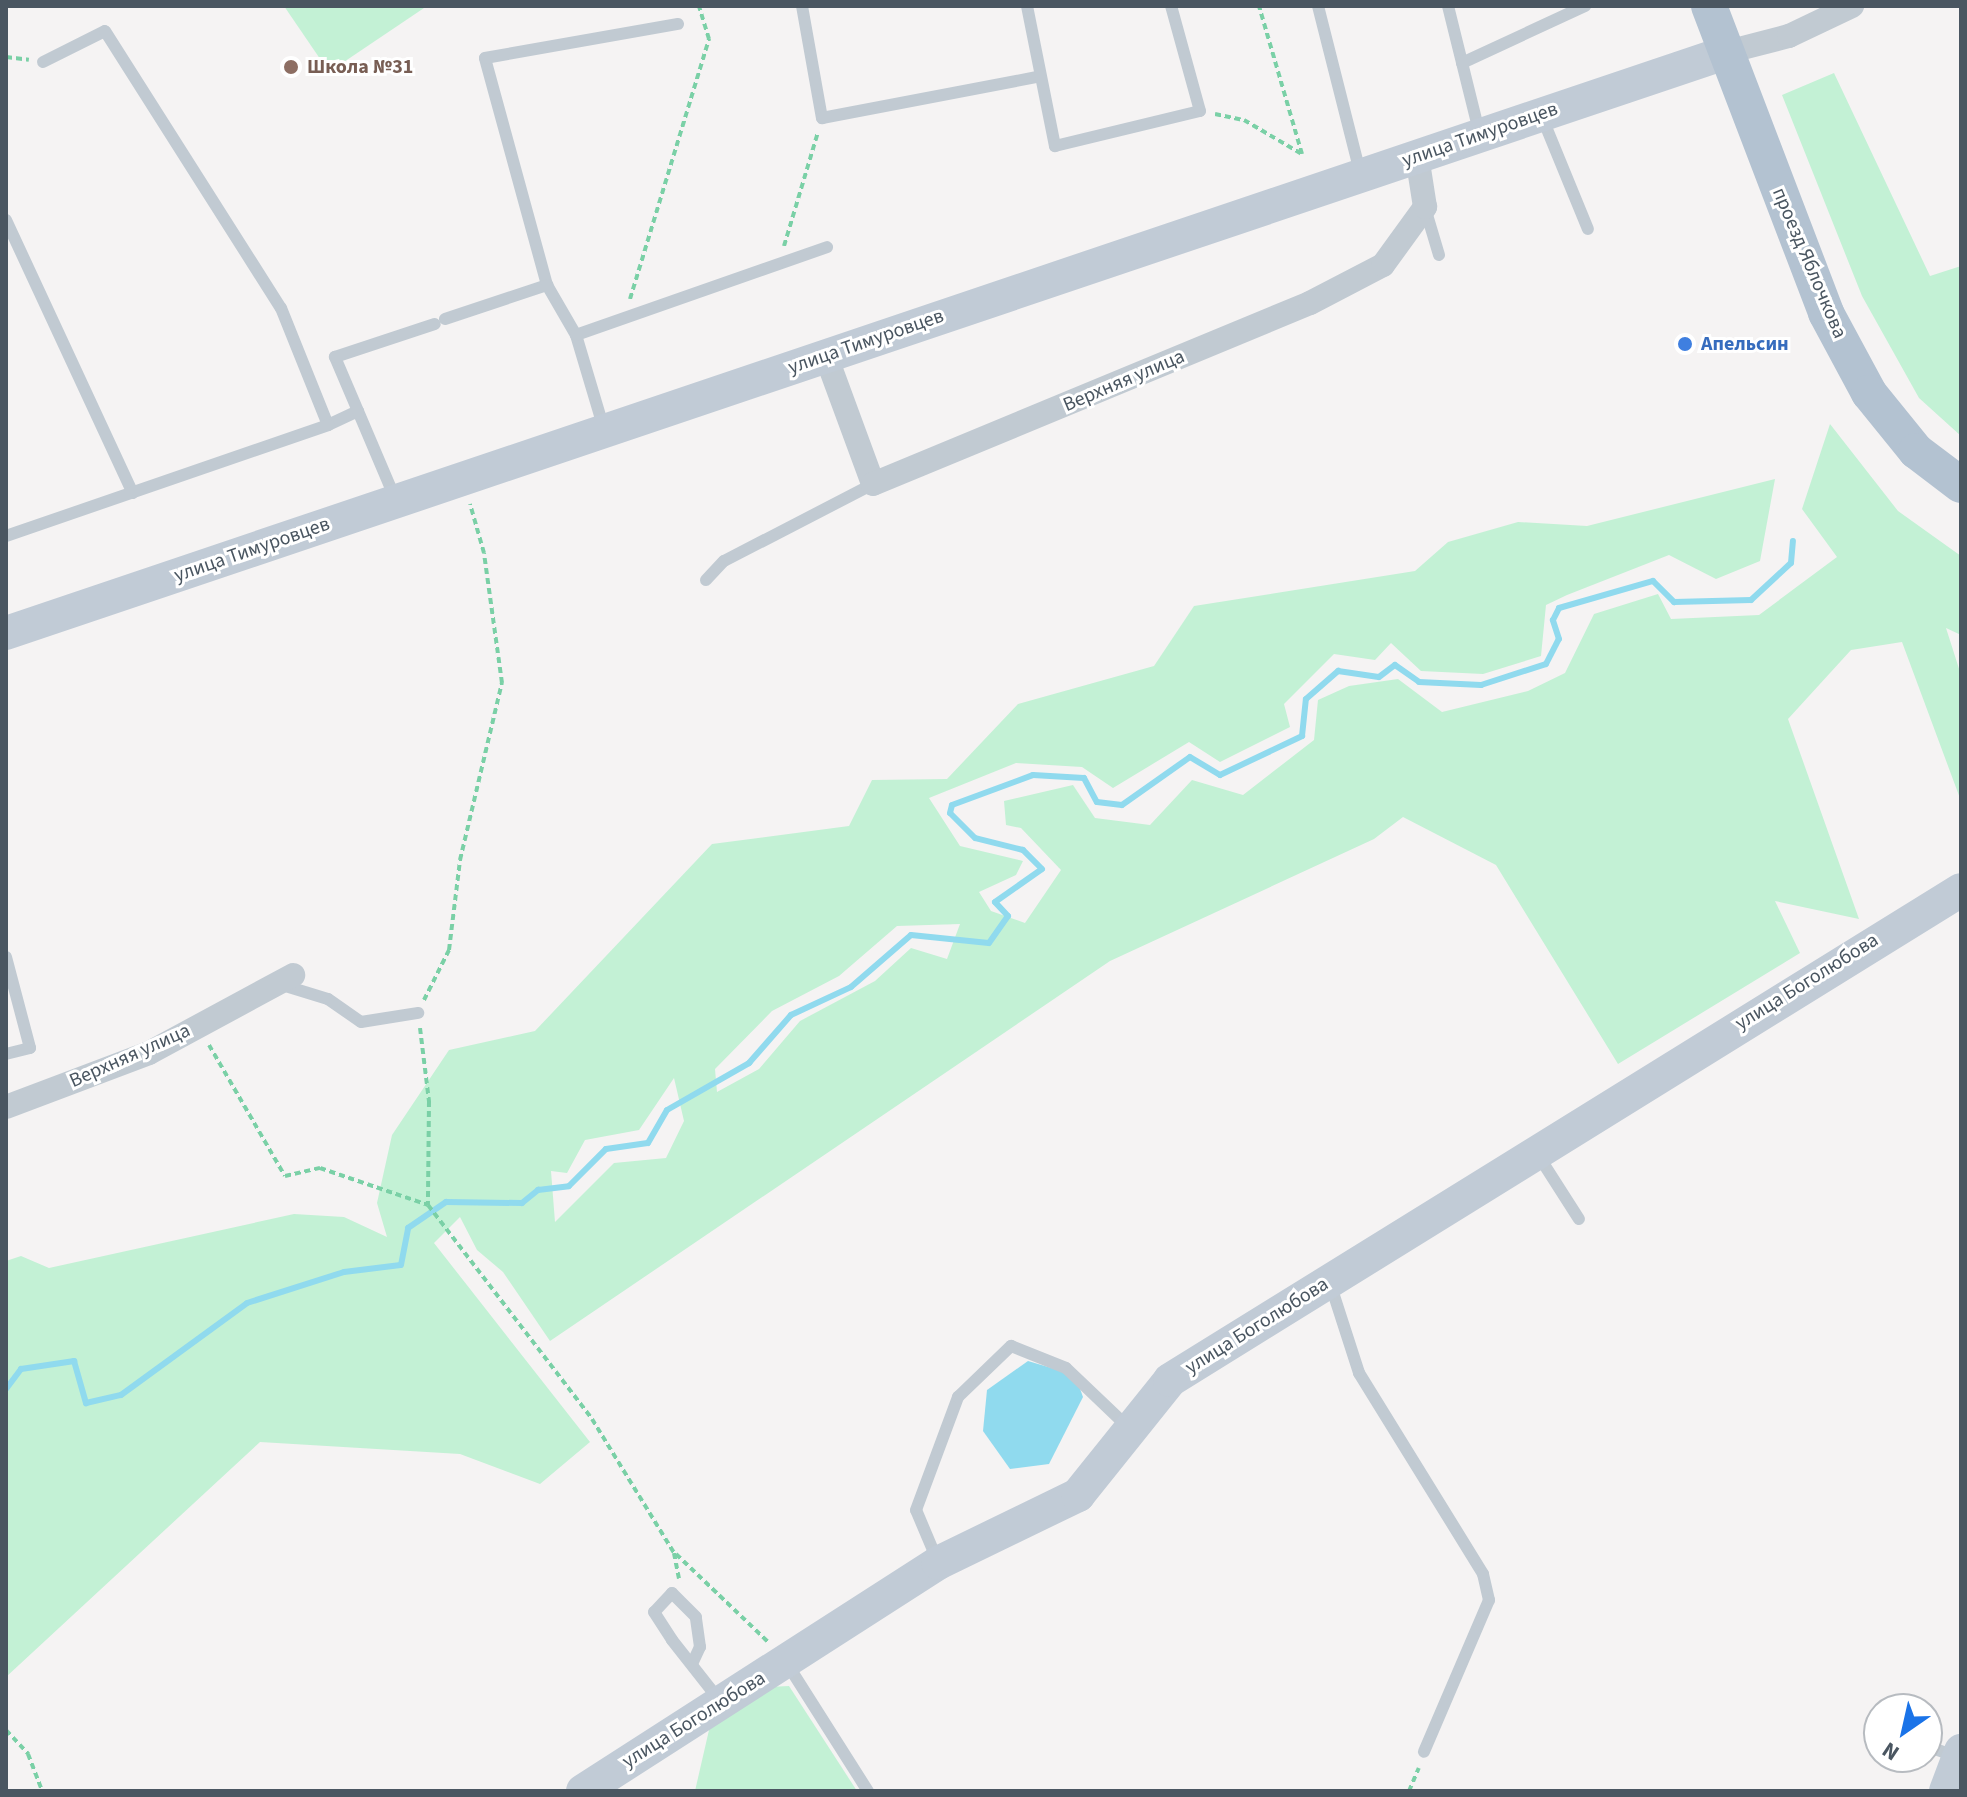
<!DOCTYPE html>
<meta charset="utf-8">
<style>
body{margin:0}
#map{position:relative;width:1967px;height:1797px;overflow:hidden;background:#f5f3f3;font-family:"Source Sans 3",sans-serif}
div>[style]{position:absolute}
.green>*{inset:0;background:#c3f1d5}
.water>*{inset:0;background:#90daee}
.stream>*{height:6px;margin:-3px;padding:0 3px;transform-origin:3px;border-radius:3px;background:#90daee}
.path>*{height:4px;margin-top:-2px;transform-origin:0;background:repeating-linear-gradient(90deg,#7ad0a6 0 6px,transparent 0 10px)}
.lane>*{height:12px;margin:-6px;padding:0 6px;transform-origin:6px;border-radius:6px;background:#c1cad2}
.street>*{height:24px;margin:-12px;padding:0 12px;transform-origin:12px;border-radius:12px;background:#c1cad2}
.secondary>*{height:34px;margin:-17px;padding:0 17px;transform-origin:17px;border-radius:17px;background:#c1cbd6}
.primary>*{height:36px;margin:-18px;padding:0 18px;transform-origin:18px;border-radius:18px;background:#b3c2d1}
.dots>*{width:22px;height:22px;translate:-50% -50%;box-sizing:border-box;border:4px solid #fff;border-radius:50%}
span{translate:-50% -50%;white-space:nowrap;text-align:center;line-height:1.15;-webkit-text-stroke:6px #fff;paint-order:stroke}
.education-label{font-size:20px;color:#785e54;font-weight:700}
.left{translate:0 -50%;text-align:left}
.street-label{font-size:20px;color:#4a5661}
.shop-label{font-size:20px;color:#366cbe;font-weight:700}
.frame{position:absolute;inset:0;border:8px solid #4a5661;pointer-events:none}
.north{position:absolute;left:1863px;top:1693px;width:80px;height:80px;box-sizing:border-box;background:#fff;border:2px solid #b7bbc0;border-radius:50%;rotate:214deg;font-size:22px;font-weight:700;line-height:32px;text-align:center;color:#4a5661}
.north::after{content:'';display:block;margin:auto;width:28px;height:36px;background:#1a73e8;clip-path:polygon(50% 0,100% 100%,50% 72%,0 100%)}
</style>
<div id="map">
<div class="green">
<div style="clip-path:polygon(284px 6px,427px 6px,329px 72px)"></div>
<div style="clip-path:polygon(1834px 73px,1930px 276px,1961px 266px,1961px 436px,1919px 398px,1862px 296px,1782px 95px)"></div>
<div style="clip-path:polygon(evenodd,1830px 424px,1898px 511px,1961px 556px,1961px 635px,1946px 628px,1961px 675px,1961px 801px,1902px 642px,1851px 650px,1788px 719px,1859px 919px,1775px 901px,1800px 953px,1618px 1064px,1496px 865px,1403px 817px,1374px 839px,1110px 961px,550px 1341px,503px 1272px,477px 1250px,460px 1217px,434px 1243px,590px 1442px,540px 1484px,460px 1454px,260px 1442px,6px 1677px,6px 1261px,21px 1256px,49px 1268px,294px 1214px,344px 1217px,387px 1237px,377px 1203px,392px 1135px,449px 1050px,535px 1031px,712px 844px,849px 826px,872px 780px,947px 779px,1018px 704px,1154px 666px,1194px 606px,1415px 571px,1448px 542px,1518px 522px,1587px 526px,1775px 479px,1760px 561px,1716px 579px,1669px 555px,1567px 595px,1546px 605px,1541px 656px,1483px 674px,1421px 671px,1391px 643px,1375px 660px,1334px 654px,1284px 704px,1290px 727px,1220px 762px,1189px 742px,1113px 788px,1082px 767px,1016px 763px,929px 798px,960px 846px,1023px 861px,1016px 875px,979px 892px,991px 911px,1025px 923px,1061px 870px,1021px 828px,1006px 825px,1004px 801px,1073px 785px,1095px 818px,1150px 825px,1192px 780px,1243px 795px,1314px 740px,1318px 700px,1349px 686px,1398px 679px,1442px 712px,1528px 691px,1565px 673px,1594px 614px,1658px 594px,1671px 619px,1759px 615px,1837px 557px,1802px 509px,1830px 424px,960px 924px,947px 959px,911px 948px,875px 981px,800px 1021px,759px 1069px,717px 1092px,715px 1069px,772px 1011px,839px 976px,897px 926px,960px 924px,1830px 424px,674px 1078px,684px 1121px,666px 1158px,614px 1163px,555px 1222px,551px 1171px,567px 1173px,585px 1140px,639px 1130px,674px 1078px)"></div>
<div style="clip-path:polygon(789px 1686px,857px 1791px,695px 1791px,712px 1717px,768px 1687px)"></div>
</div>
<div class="water">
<div style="clip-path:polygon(1028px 1361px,1075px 1375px,1083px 1397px,1049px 1464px,1010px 1469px,983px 1431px,987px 1390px)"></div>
</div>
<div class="stream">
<div style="left:6px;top:1389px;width:25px;rotate:-53deg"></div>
<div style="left:21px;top:1369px;width:54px;rotate:-8.6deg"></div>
<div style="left:74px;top:1361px;width:44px;rotate:74.1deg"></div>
<div style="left:86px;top:1403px;width:36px;rotate:-13deg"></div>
<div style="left:121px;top:1395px;width:156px;rotate:-36.1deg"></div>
<div style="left:247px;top:1303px;width:102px;rotate:-17.7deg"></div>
<div style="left:344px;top:1272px;width:57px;rotate:-7deg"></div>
<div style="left:401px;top:1265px;width:38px;rotate:-79deg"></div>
<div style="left:408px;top:1228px;width:46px;rotate:-34.4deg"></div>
<div style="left:446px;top:1202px;width:76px;rotate:0.8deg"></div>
<div style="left:522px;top:1203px;width:21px;rotate:-39deg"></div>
<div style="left:538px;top:1190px;width:31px;rotate:-7deg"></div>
<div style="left:569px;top:1186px;width:52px;rotate:-45deg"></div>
<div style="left:606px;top:1149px;width:42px;rotate:-8.1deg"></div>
<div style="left:648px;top:1143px;width:38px;rotate:-60deg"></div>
<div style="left:667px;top:1110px;width:95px;rotate:-29.8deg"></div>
<div style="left:749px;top:1063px;width:64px;rotate:-48.8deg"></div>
<div style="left:791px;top:1015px;width:66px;rotate:-25deg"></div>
<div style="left:851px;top:987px;width:79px;rotate:-40.9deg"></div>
<div style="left:911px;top:935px;width:78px;rotate:5.9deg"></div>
<div style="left:989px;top:943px;width:33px;rotate:-55deg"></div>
<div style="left:1008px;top:916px;width:19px;rotate:-133deg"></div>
<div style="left:995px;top:902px;width:57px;rotate:-35.1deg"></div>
<div style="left:1042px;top:869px;width:27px;rotate:-135deg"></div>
<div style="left:1023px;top:850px;width:49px;rotate:-166deg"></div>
<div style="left:975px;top:838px;width:35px;rotate:-135deg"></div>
<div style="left:950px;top:813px;width:8px;rotate:-76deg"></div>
<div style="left:952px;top:805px;width:86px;rotate:-20.3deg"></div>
<div style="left:1033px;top:775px;width:51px;rotate:3.4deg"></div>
<div style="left:1084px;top:778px;width:27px;rotate:62deg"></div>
<div style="left:1097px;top:802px;width:25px;rotate:7deg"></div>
<div style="left:1122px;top:805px;width:83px;rotate:-35.2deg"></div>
<div style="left:1190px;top:757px;width:35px;rotate:31deg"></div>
<div style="left:1220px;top:775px;width:91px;rotate:-25.4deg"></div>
<div style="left:1302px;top:736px;width:37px;rotate:-84deg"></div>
<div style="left:1306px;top:699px;width:43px;rotate:-41.2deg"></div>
<div style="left:1338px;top:671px;width:41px;rotate:8.3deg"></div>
<div style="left:1379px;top:677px;width:20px;rotate:-37deg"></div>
<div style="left:1395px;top:665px;width:29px;rotate:35deg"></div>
<div style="left:1419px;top:682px;width:62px;rotate:2.8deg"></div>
<div style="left:1481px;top:685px;width:68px;rotate:-17.9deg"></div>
<div style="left:1546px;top:664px;width:28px;rotate:-63deg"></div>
<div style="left:1559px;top:639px;width:20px;rotate:-108deg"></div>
<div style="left:1553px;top:620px;width:13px;rotate:-63deg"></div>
<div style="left:1559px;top:608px;width:98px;rotate:-16deg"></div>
<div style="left:1653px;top:581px;width:30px;rotate:45deg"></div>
<div style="left:1674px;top:602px;width:77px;rotate:-1.5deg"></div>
<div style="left:1751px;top:600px;width:54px;rotate:-42.8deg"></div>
<div style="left:1791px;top:563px;width:22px;rotate:-85deg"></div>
</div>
<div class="path">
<div style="left:6px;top:57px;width:23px;rotate:7deg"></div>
<div style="left:1215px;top:114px;width:30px;rotate:12deg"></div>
<div style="left:1244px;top:120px;width:67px;rotate:30.4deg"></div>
<div style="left:1302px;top:154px;width:154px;rotate:-106.2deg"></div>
<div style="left:784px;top:246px;width:119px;rotate:-73.4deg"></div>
<div style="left:630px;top:299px;width:272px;rotate:-73.1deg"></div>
<div style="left:709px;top:39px;width:34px;rotate:-107deg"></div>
<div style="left:424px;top:1000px;width:56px;rotate:-63.4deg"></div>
<div style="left:449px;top:950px;width:91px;rotate:-83deg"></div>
<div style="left:460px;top:860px;width:182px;rotate:-76.7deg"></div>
<div style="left:502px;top:683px;width:131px;rotate:-97.9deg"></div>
<div style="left:484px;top:553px;width:51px;rotate:-105.9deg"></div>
<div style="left:420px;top:1028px;width:74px;rotate:83deg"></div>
<div style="left:429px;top:1101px;width:104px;rotate:90.6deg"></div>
<div style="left:428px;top:1205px;width:270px;rotate:52.5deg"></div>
<div style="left:592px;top:1419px;width:157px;rotate:58.5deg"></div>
<div style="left:674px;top:1553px;width:26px;rotate:79deg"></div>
<div style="left:209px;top:1045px;width:151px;rotate:59.9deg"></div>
<div style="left:285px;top:1176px;width:36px;rotate:-13deg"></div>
<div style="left:320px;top:1168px;width:114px;rotate:18.9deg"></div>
<div style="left:676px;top:1554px;width:127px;rotate:43.7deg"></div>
<div style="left:6px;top:1730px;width:33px;rotate:47deg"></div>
<div style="left:28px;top:1754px;width:40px;rotate:69deg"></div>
<div style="left:1409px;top:1791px;width:25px;rotate:-67deg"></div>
</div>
<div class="lane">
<div style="left:802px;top:6px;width:114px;rotate:79.9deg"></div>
<div style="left:822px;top:118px;width:219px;rotate:-10.8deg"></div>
<div style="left:1027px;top:6px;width:143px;rotate:78.7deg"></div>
<div style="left:1055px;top:146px;width:149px;rotate:-13.6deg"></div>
<div style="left:1200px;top:111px;width:109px;rotate:-105.4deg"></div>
<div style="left:1318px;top:6px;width:171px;rotate:75.8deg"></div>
<div style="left:1448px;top:6px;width:133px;rotate:76.1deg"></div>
<div style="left:43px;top:62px;width:69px;rotate:-26.6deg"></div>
<div style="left:105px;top:31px;width:328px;rotate:57.6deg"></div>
<div style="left:281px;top:308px;width:126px;rotate:68.1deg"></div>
<div style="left:328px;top:425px;width:33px;rotate:-25deg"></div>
<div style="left:358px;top:411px;width:95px;rotate:67deg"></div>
<div style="left:1462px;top:63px;width:136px;rotate:-24.9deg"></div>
<div style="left:1542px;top:117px;width:121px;rotate:67.7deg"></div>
<div style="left:1425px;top:208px;width:49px;rotate:73.4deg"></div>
<div style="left:6px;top:220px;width:301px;rotate:65.1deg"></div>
<div style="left:547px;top:285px;width:235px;rotate:-105.3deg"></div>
<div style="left:485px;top:58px;width:196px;rotate:-10deg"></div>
<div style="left:445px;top:319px;width:108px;rotate:-18.4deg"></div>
<div style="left:547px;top:285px;width:58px;rotate:59.9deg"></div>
<div style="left:358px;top:411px;width:59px;rotate:-113.1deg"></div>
<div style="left:335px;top:357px;width:105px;rotate:-18.3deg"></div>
<div style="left:604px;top:429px;width:98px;rotate:-106.6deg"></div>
<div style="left:576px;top:335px;width:266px;rotate:-19.3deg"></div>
<div style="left:6px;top:536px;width:341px;rotate:-19deg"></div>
<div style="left:706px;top:580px;width:26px;rotate:-47deg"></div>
<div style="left:724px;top:561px;width:168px;rotate:-27.3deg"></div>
<div style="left:6px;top:957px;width:94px;rotate:75.2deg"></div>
<div style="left:30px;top:1048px;width:25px;rotate:166deg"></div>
<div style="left:279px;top:984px;width:51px;rotate:17deg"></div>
<div style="left:328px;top:999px;width:40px;rotate:34.9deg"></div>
<div style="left:361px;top:1022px;width:58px;rotate:-9deg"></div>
<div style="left:1538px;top:1155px;width:76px;rotate:57.4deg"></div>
<div style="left:1330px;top:1283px;width:95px;rotate:72.1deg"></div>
<div style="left:1359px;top:1373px;width:236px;rotate:58.3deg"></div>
<div style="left:1483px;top:1574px;width:27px;rotate:77deg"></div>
<div style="left:1489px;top:1600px;width:165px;rotate:113.2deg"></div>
<div style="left:938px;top:1562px;width:56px;rotate:-112.9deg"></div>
<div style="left:916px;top:1510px;width:121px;rotate:-69.6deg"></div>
<div style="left:958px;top:1397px;width:74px;rotate:-43.9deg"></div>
<div style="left:1011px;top:1346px;width:59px;rotate:21.8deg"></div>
<div style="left:1066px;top:1368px;width:86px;rotate:43.6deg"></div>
<div style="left:786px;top:1662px;width:153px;rotate:57.6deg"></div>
<div style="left:692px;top:1664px;width:19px;rotate:-65deg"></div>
<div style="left:700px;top:1647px;width:30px;rotate:-98deg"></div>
<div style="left:696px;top:1617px;width:34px;rotate:-135deg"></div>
<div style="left:672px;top:1593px;width:26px;rotate:133deg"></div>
<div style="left:654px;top:1612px;width:33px;rotate:57deg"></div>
<div style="left:672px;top:1640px;width:78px;rotate:51.8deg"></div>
<div style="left:1927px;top:1746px;width:33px;rotate:20deg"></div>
</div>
<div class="street">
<div style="left:1727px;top:52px;width:64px;rotate:-14.5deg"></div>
<div style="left:1789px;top:36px;width:70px;rotate:-25.5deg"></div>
<div style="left:826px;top:356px;width:136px;rotate:69.8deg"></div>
<div style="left:873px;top:484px;width:473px;rotate:-22.5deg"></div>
<div style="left:1310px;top:303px;width:82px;rotate:-27.5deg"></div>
<div style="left:1383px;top:265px;width:72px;rotate:-54.1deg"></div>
<div style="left:1425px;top:207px;width:52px;rotate:-98.9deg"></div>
<div style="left:6px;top:1107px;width:153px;rotate:-20.7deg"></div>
<div style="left:149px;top:1053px;width:164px;rotate:-28.4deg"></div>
</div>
<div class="secondary">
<div style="left:6px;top:633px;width:1816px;rotate:-18.65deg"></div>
<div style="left:583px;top:1791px;width:422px;rotate:-32.7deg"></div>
<div style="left:938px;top:1563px;width:156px;rotate:-25.9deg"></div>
<div style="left:1078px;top:1495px;width:147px;rotate:-51.3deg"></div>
<div style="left:1170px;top:1380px;width:930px;rotate:-31.78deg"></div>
<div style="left:1946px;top:1791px;width:43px;rotate:-69.4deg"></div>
</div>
<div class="primary">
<div style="left:1709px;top:6px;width:329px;rotate:69.1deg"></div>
<div style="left:1826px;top:313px;width:91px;rotate:61.7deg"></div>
<div style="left:1869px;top:393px;width:75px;rotate:51deg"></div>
<div style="left:1916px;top:451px;width:56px;rotate:37.1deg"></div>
</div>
<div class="dots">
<div style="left:291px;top:67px;background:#8d6e63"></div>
<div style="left:1685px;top:344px;background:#3f7fe0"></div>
</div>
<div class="education-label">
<span class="left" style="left:307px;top:67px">Школа №31</span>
</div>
<div class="street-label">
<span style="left:1480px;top:135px;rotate:-19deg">улица Тимуровцев</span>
<span style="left:1809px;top:263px;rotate:67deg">проезд Яблочкова</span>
<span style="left:866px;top:342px;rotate:-19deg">улица Тимуровцев</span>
<span style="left:1124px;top:381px;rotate:-23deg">Верхняя улица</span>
<span style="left:252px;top:550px;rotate:-19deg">улица Тимуровцев</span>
<span style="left:1807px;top:982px;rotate:-32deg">улица Боголюбова</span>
<span style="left:130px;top:1056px;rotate:-24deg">Верхняя улица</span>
<span style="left:1257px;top:1326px;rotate:-32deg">улица Боголюбова</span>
<span style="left:694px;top:1720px;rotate:-32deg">улица Боголюбова</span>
</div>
<div class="shop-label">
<span class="left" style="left:1701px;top:344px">Апельсин</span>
</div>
<div class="frame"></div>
<div class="north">N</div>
</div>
